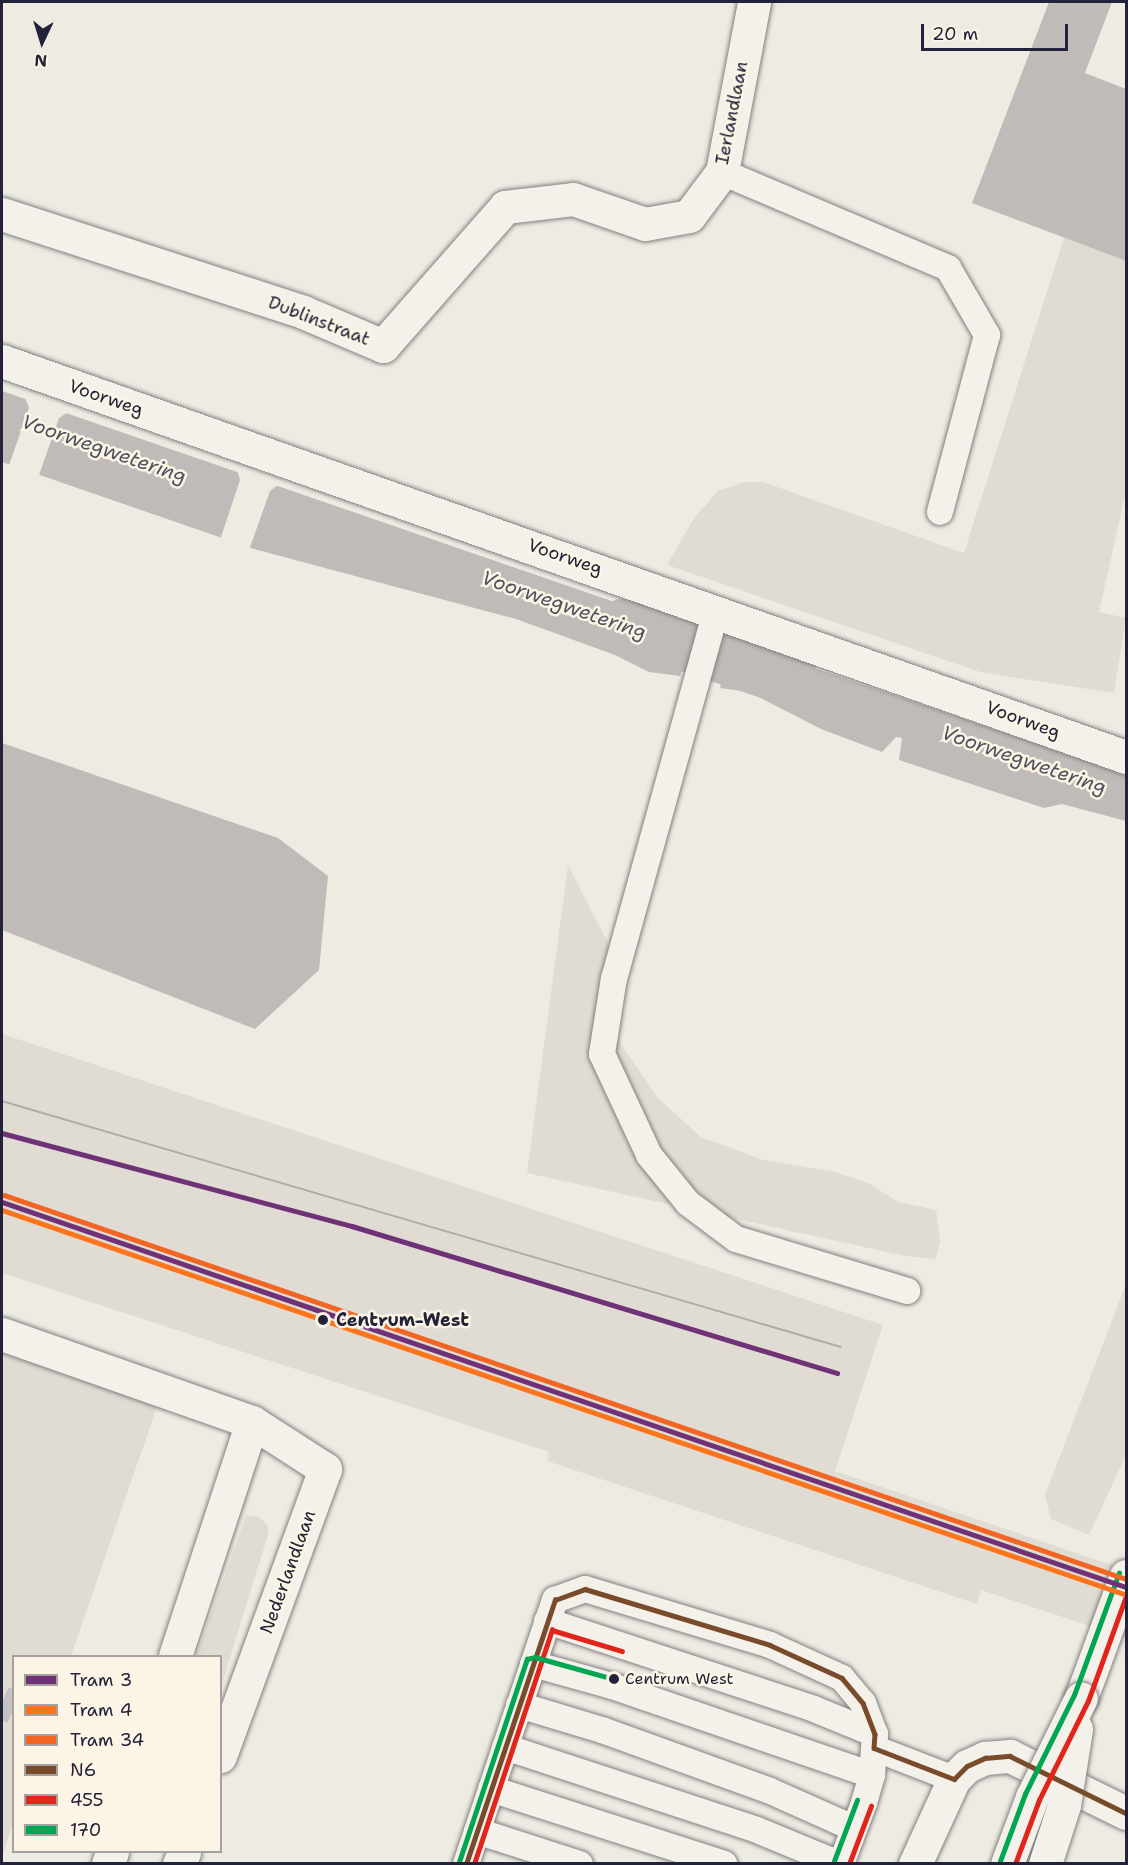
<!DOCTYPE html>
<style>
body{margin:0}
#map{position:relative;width:1128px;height:1865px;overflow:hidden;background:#eeebe3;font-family:"Shantell Sans",sans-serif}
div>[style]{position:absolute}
.built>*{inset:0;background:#e0dcd4}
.green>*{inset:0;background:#e0dcd3}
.water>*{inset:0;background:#c0bbb8}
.pier>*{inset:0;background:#eeebe3}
.canal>*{height:51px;margin:-25.5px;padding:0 25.5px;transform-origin:25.5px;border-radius:25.5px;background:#c0bbb8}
.pedestrian-tunnel>*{height:33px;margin-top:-16.5px;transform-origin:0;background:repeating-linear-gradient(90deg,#c5c3c1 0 33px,transparent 0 49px)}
.roads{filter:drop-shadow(0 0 2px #828182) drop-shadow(0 0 2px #828182)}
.service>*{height:26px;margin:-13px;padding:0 13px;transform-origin:13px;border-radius:13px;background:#f4f1eb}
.minor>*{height:33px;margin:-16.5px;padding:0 16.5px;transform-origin:16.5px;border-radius:16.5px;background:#f4f1eb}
.primary>*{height:33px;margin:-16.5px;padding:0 16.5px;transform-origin:16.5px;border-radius:16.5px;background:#f4f1eb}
.tram>*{height:1.5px;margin:-0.75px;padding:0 0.75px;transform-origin:0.75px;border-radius:0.75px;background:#afadac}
.bridges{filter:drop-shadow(0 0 2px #828182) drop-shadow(0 0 2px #828182)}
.primary-bridge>*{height:33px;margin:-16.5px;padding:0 16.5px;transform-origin:16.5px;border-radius:16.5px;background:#f4f1eb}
.bus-1>*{height:4.5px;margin:-2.25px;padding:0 2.25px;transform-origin:2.25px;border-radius:2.25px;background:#7a4b2a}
.bus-2>*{height:4.5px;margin:-2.25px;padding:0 2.25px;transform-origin:2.25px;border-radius:2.25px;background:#e1251b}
.bus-3>*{height:4.5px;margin:-2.25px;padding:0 2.25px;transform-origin:2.25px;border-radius:2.25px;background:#00a651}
.tram-1>*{height:4.5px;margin:-2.25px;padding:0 2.25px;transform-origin:2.25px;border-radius:2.25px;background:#703276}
.tram-2>*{height:4.5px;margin:-2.25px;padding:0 2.25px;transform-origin:2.25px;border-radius:2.25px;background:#fc751c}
.tram-3>*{height:4.5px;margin:-2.25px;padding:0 2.25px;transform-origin:2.25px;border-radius:2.25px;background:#f26522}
.dots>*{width:16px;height:16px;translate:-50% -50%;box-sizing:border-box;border:3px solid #fcf5e5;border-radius:50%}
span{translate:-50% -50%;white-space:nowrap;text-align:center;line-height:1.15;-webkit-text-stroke:5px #fcf5e5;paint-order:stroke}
.bus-label{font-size:16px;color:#22223b}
.left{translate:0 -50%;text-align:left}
.street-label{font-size:18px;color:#22223b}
.stop-label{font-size:18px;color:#22223b;font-weight:700}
.water-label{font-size:20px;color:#525160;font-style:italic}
.frame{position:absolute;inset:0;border:3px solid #22223b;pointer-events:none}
.legend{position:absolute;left:12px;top:1655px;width:210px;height:198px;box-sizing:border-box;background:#fcf5e5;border:2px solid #a5a1a1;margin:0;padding:8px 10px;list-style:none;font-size:18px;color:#22223b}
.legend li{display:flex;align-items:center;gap:12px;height:30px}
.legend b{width:30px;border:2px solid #a5a1a1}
.north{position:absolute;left:12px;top:12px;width:60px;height:60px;-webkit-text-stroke:4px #fcf5e5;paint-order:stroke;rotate:184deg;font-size:16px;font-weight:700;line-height:24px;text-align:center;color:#22223b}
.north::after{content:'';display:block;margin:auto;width:21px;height:27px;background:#22223b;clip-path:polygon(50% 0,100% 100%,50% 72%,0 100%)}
.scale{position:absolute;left:921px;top:24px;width:147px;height:27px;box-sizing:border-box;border:3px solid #22223b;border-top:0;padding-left:8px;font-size:18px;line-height:21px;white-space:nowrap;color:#22223b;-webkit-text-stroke:4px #fcf5e5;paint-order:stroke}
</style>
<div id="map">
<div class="built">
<div style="clip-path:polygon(2px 1034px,883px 1325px,835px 1471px,1126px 1570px,1126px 1638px,981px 1590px,977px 1604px,547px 1461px,549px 1452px,2px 1273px)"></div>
<div style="clip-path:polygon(2px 1349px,160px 1398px,71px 1656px,14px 1656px,13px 1823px,2px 1858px)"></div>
</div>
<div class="green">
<div style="clip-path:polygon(1064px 238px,1126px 261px,1126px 491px,1099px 612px,1126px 618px,1114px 693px,980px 672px,667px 565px,694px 518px,718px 491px,744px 482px,763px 482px,964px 553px)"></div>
<div style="clip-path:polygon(568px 865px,608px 943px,612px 1031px,658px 1098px,701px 1137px,763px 1160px,835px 1172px,868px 1183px,898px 1202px,936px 1210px,940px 1241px,936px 1259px,905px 1256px,527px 1173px)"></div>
<div style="clip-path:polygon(1126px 1284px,1126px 1455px,1089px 1535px,1051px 1519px,1045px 1495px)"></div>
<div style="clip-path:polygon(246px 1516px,257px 1516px,268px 1525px,268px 1535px,221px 1687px,220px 1656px,196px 1656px)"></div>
</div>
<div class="water">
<div style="clip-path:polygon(1049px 2px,1112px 2px,1085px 73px,1126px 89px,1126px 261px,972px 203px)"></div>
<div style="clip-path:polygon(2px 391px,690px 628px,692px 637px,680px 676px,649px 672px,615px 655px,516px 619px,254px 549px,2px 462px)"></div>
<div style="clip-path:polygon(738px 642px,1126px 774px,1126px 821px,1062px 804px,1044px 808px,899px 760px,902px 738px,896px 737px,882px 752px,821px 729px,749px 692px,720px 688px,730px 651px)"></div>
<div style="clip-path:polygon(2px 743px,278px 838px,328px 876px,319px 970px,255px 1029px,2px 930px)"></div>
</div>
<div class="pier">
<div style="clip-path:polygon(24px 395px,70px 411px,59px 418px,38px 478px,8px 468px,29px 408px)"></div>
<div style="clip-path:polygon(237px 470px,279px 484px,270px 491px,249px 550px,220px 540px,240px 480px)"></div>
</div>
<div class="canal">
<div style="left:622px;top:624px;width:182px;rotate:18.6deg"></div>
</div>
<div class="pedestrian-tunnel">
<div style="left:2px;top:1702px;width:13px;rotate:23deg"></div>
</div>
<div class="roads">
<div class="service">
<div style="left:722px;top:172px;width:246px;rotate:23deg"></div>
<div style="left:948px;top:268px;width:78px;rotate:59.8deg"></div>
<div style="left:987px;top:335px;width:183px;rotate:104.9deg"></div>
<div style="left:716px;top:611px;width:381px;rotate:105.5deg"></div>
<div style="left:614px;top:978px;width:77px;rotate:99deg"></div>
<div style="left:602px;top:1054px;width:111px;rotate:65deg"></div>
<div style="left:649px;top:1155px;width:62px;rotate:50.9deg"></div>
<div style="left:688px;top:1203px;width:60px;rotate:36.9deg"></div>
<div style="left:736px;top:1239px;width:179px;rotate:16.9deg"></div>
<div style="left:547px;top:1621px;width:281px;rotate:18.2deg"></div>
<div style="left:814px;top:1709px;width:66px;rotate:22.3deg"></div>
<div style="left:533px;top:1664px;width:82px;rotate:15.6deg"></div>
<div style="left:612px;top:1686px;width:275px;rotate:18.9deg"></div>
<div style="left:519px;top:1705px;width:87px;rotate:16.8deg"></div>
<div style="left:602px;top:1730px;width:177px;rotate:19.9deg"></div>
<div style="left:768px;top:1790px;width:93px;rotate:24.1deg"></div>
<div style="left:505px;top:1747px;width:265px;rotate:18.2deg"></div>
<div style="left:757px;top:1830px;width:89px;rotate:22.5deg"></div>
<div style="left:874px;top:1748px;width:86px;rotate:21.2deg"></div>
<div style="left:491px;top:1789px;width:245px;rotate:17.8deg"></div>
<div style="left:477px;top:1831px;width:108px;rotate:17.8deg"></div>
<div style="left:466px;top:1864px;width:279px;rotate:-71.4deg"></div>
<div style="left:555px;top:1600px;width:32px;rotate:-20deg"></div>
<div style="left:585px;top:1589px;width:193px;rotate:16.8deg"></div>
<div style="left:770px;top:1645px;width:79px;rotate:24.6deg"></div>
<div style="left:842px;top:1678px;width:33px;rotate:50deg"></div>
<div style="left:863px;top:1703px;width:33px;rotate:69deg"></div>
<div style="left:875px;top:1734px;width:41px;rotate:94.2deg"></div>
<div style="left:872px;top:1775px;width:29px;rotate:106deg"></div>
<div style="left:864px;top:1803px;width:65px;rotate:110.7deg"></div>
</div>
<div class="minor">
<div style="left:2px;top:214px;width:317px;rotate:18deg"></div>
<div style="left:303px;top:312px;width:87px;rotate:23deg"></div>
<div style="left:383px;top:346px;width:185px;rotate:-48.7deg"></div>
<div style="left:505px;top:207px;width:68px;rotate:-6.7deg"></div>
<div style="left:573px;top:199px;width:76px;rotate:19.1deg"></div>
<div style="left:645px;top:224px;width:45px;rotate:-10.3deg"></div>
<div style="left:689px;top:216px;width:55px;rotate:-53.1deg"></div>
<div style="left:722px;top:172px;width:173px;rotate:-79.3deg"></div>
<div style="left:2px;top:361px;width:1192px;rotate:19.41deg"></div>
<div style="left:2px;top:1334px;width:265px;rotate:19.4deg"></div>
<div style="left:252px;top:1422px;width:87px;rotate:32.8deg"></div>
<div style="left:325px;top:1469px;width:306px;rotate:110.1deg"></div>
<div style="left:175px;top:1656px;width:246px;rotate:-71.8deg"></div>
<div style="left:108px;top:1864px;width:13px;rotate:-72deg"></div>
<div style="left:179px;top:1864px;width:13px;rotate:-67deg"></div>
<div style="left:915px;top:1864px;width:94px;rotate:-65.4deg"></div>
<div style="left:954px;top:1779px;width:18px;rotate:-45deg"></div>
<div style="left:967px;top:1766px;width:20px;rotate:-24deg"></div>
<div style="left:985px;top:1758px;width:25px;rotate:-5deg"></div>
<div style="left:1010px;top:1756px;width:129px;rotate:26.2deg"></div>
</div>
<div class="primary">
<div style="left:1081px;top:1698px;width:130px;rotate:-69.8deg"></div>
</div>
</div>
<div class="tram">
<div style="left:2px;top:1101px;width:874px;rotate:16.34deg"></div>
</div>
<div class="bridges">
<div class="primary-bridge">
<div style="left:1007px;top:1864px;width:72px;rotate:-69.5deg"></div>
<div style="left:1032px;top:1797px;width:110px;rotate:-63.7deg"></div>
<div style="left:1045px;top:1864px;width:62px;rotate:-72.1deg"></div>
<div style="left:1064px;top:1805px;width:77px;rotate:-81deg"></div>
</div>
</div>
<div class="bus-1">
<div style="left:466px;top:1864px;width:279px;rotate:-71.4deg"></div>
<div style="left:555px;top:1600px;width:32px;rotate:-20deg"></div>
<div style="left:585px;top:1589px;width:193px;rotate:16.8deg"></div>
<div style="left:770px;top:1645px;width:79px;rotate:24.6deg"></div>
<div style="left:842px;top:1678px;width:33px;rotate:50deg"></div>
<div style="left:863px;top:1703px;width:33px;rotate:69deg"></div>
<div style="left:875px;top:1734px;width:14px;rotate:94deg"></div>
<div style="left:874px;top:1748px;width:86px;rotate:21.2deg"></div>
<div style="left:954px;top:1779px;width:18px;rotate:-45deg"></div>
<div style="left:967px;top:1766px;width:20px;rotate:-24deg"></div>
<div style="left:985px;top:1758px;width:25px;rotate:-5deg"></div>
<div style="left:1010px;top:1756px;width:129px;rotate:26.2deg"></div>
</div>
<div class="bus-2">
<div style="left:474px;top:1864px;width:247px;rotate:-71.6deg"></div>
<div style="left:552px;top:1630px;width:73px;rotate:16.7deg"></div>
<div style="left:849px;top:1864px;width:62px;rotate:-69.2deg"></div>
<div style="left:1015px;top:1864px;width:68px;rotate:-69.4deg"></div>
<div style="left:1039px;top:1800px;width:110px;rotate:-63.7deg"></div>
<div style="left:1088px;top:1701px;width:112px;rotate:-70.1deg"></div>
</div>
<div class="bus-3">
<div style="left:834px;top:1861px;width:65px;rotate:-69.3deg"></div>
<div style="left:1000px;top:1861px;width:72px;rotate:-69.5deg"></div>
<div style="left:1025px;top:1794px;width:110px;rotate:-63.7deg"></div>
<div style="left:1074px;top:1695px;width:130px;rotate:-69.8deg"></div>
<div style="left:459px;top:1862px;width:214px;rotate:-71.5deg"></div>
<div style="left:527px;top:1659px;width:8px;rotate:-14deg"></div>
<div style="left:535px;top:1657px;width:82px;rotate:15.6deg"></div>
</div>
<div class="tram-1">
<div style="left:2px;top:1133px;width:362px;rotate:14.9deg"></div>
<div style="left:352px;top:1226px;width:507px;rotate:16.86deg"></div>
<div style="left:2px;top:1202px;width:1188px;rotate:18.91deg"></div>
</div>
<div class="tram-2">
<div style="left:2px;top:1210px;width:1186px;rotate:18.89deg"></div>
</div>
<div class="tram-3">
<div style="left:4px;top:1195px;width:1186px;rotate:18.89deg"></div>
</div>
<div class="dots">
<div style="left:323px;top:1320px;background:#22223b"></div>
<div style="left:614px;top:1679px;background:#22223b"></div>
</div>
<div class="bus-label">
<span class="left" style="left:625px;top:1679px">Centrum West</span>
</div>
<div class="street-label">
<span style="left:732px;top:113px;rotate:-79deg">Ierlandlaan</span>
<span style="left:319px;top:321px;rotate:21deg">Dublinstraat</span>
<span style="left:106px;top:398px;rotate:19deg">Voorweg</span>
<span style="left:565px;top:557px;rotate:19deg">Voorweg</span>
<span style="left:1023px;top:720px;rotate:20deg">Voorweg</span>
<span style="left:288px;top:1572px;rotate:-70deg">Nederlandlaan</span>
</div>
<div class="stop-label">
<span class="left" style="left:336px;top:1320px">Centrum-West</span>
</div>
<div class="water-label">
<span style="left:104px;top:449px;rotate:19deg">Voorwegwetering</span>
<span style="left:564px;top:605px;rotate:19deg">Voorwegwetering</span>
<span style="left:1024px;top:760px;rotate:19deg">Voorwegwetering</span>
</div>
<div class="frame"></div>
<ul class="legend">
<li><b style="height:8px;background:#703276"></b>Tram 3</li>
<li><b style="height:8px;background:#fc751c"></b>Tram 4</li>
<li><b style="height:8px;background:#f26522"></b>Tram 34</li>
<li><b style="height:8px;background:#7a4b2a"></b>N6</li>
<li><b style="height:8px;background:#e1251b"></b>455</li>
<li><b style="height:8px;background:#00a651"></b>170</li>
</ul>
<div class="north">N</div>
<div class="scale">20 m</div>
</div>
